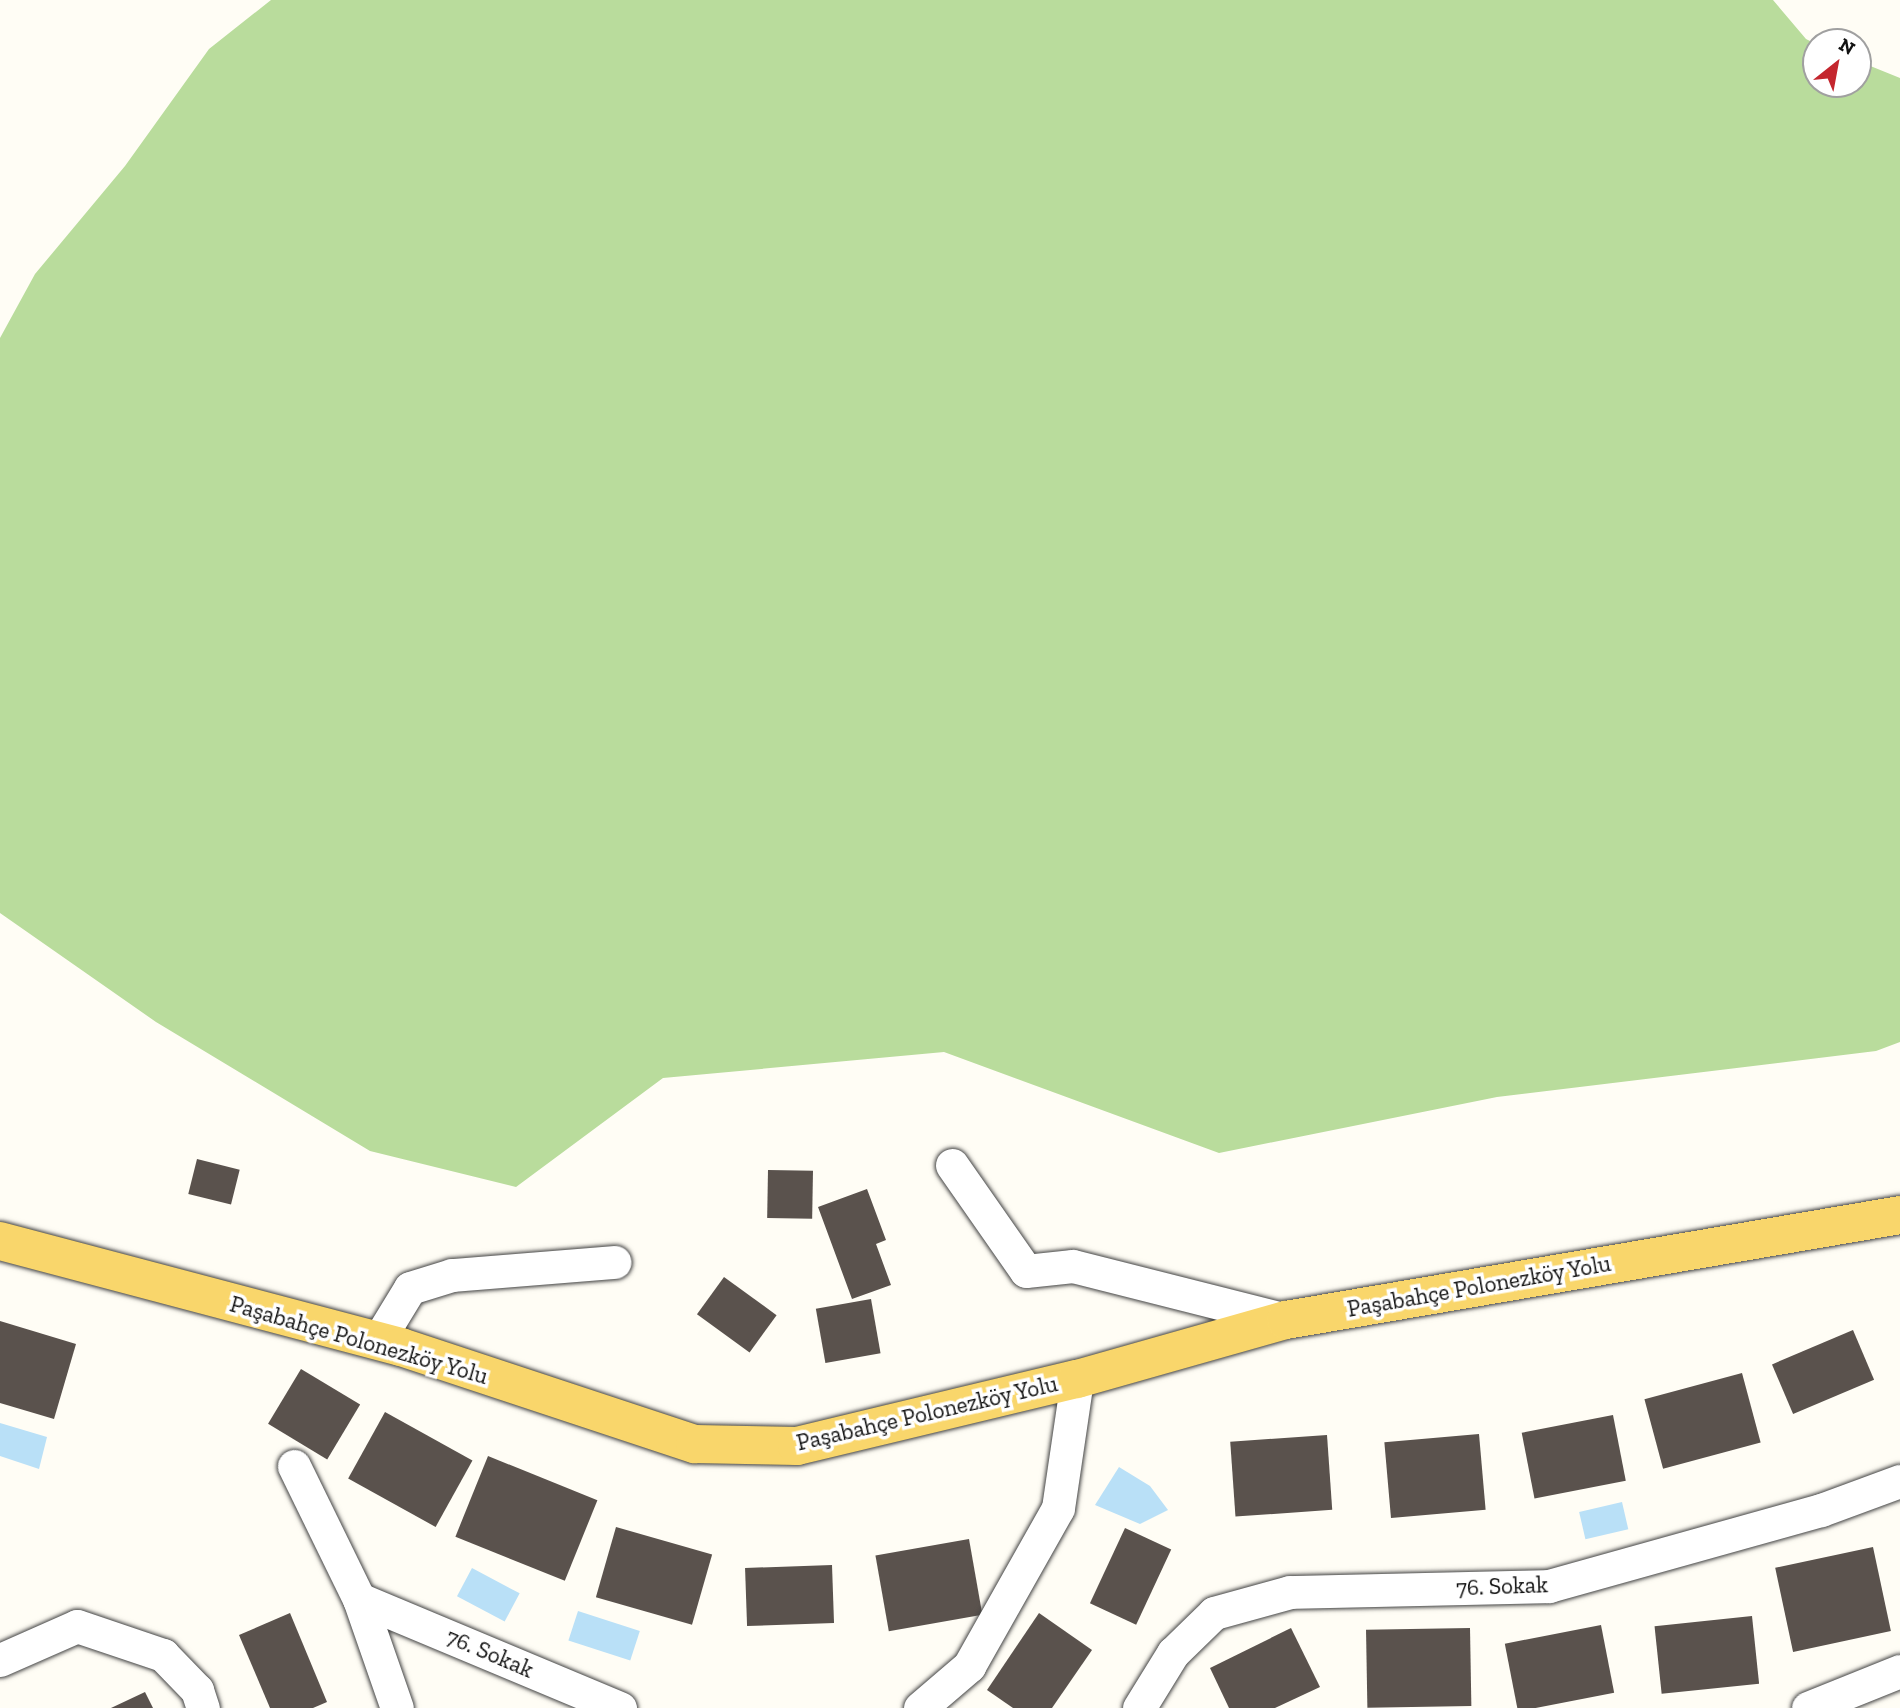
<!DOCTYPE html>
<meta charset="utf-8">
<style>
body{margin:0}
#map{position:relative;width:1900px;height:1708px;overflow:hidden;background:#fffdf5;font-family:"Zilla Slab",serif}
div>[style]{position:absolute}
.forest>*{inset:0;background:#b9dc9c}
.water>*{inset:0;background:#b9e0f7;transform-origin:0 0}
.building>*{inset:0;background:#5a524d;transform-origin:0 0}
.roads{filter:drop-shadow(0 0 2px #444) drop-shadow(0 0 2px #444)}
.street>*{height:33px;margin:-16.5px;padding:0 16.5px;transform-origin:16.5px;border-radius:16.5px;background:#fff}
.primary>*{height:38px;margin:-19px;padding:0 19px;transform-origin:19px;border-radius:19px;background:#f9d66b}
span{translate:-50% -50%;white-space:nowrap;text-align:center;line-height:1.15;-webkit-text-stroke:7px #fff;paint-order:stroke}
.street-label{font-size:23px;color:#111}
.north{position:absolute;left:1802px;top:28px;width:70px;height:70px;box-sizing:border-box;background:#fff;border:2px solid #a0a0a0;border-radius:50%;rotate:31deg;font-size:19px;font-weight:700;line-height:28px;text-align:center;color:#111}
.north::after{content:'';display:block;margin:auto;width:24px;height:32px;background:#c4262e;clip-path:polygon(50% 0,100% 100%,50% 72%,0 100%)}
</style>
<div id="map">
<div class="forest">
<div style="clip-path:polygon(271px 0,1773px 0,1806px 39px,1816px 44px,1816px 84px,1858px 84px,1858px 61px,1900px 78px,1900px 1042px,1876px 1051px,1497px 1097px,1219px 1153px,944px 1052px,663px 1078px,516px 1187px,370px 1151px,156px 1022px,0 913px,0 338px,35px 274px,125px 166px,209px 49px)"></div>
</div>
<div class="water">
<div style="clip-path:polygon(0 1423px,47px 1437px,39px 1469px,0 1456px)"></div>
<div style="clip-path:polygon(1119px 1467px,1150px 1486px,1168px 1510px,1140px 1524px,1095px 1505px)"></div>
<div style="left:1622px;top:1502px;width:28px;height:44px;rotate:77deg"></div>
<div style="left:472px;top:1568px;width:54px;height:32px;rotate:28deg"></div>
<div style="left:578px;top:1611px;width:65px;height:31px;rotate:18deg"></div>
</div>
<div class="building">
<div style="left:197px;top:1159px;width:44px;height:36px;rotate:14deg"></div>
<div style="left:768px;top:1170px;width:45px;height:48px;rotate:1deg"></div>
<div style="clip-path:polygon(867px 1189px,886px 1240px,876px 1244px,891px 1285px,852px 1299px,818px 1207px)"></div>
<div style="left:724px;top:1277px;width:65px;height:46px;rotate:36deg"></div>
<div style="left:871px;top:1299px;width:55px;height:56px;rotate:80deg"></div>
<div style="clip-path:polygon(0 1321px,76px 1344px,54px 1419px,0 1403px)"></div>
<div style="left:1853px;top:1330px;width:54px;height:88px;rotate:67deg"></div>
<div style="left:301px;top:1369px;width:69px;height:64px;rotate:31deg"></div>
<div style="left:1742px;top:1373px;width:72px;height:101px;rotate:75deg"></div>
<div style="left:385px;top:1412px;width:100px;height:76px;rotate:29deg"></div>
<div style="left:1613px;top:1415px;width:67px;height:93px;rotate:79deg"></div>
<div style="left:1479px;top:1434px;width:76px;height:95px;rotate:85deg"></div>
<div style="left:1327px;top:1435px;width:75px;height:97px;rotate:86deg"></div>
<div style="left:488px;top:1456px;width:118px;height:87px;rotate:22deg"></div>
<div style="left:616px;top:1527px;width:100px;height:73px;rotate:16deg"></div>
<div style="left:1125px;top:1528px;width:51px;height:83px;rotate:25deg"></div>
<div style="left:969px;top:1539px;width:77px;height:95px;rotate:80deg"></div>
<div style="left:1873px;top:1547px;width:86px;height:100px;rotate:78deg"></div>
<div style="left:832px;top:1565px;width:58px;height:87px;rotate:88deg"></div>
<div style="clip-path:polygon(290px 1613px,327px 1702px,313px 1708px,270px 1708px,239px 1635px)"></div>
<div style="clip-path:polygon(1039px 1613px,1092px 1650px,1052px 1708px,1013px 1708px,987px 1690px)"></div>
<div style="left:1752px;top:1616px;width:68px;height:98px;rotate:84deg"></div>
<div style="left:1601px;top:1625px;width:69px;height:98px;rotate:79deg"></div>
<div style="clip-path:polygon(1291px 1628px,1320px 1687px,1275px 1708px,1229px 1708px,1210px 1668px)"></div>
<div style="left:1470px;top:1628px;width:78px;height:104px;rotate:89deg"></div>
<div style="clip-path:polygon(145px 1692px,153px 1708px,111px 1708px)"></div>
</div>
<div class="roads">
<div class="street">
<div style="left:952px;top:1165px;width:129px;rotate:55.1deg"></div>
<div style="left:1026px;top:1271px;width:47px;rotate:-6.1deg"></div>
<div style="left:1073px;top:1266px;width:220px;rotate:14.2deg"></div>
<div style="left:377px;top:1342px;width:63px;rotate:-58.6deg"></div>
<div style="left:410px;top:1288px;width:44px;rotate:-17.2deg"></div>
<div style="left:452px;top:1275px;width:163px;rotate:-4.6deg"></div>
<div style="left:294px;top:1466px;width:148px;rotate:64deg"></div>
<div style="left:359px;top:1599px;width:115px;rotate:70.8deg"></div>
<div style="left:359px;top:1599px;width:283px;rotate:22.7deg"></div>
<div style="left:0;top:1660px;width:84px;rotate:-23.8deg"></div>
<div style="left:77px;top:1626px;width:91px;rotate:18.6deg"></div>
<div style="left:163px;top:1655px;width:49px;rotate:45.8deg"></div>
<div style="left:197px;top:1690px;width:19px;rotate:72deg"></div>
<div style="left:920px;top:1708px;width:65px;rotate:-40.6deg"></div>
<div style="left:969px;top:1666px;width:181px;rotate:-60.6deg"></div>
<div style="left:1058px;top:1508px;width:130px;rotate:-81.6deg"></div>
<div style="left:1139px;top:1708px;width:65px;rotate:-58.3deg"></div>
<div style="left:1173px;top:1653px;width:57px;rotate:-44.3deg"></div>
<div style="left:1214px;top:1613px;width:79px;rotate:-15.4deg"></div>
<div style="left:1290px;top:1592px;width:259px;rotate:-1.3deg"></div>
<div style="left:1549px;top:1586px;width:282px;rotate:-15.6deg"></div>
<div style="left:1821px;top:1510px;width:84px;rotate:-20.2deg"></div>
<div style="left:1808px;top:1708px;width:99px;rotate:-21.9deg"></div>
</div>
<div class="primary">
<div style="left:0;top:1241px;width:415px;rotate:14.8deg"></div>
<div style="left:401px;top:1347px;width:310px;rotate:18.3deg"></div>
<div style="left:695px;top:1444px;width:102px;rotate:1.1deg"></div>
<div style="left:797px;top:1446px;width:288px;rotate:-13.5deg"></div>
<div style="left:1077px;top:1379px;width:217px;rotate:-15.8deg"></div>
<div style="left:1286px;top:1320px;width:623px;rotate:-9.7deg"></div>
</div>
</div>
<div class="street-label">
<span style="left:1479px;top:1286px;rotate:-10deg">Paşabahçe Polonezköy Yolu</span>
<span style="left:359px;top:1340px;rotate:16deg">Paşabahçe Polonezköy Yolu</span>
<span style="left:927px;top:1413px;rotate:-13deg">Paşabahçe Polonezköy Yolu</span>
<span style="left:1502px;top:1586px;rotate:-2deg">76. Sokak</span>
<span style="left:490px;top:1653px;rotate:23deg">76. Sokak</span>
</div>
<div class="north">N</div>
</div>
